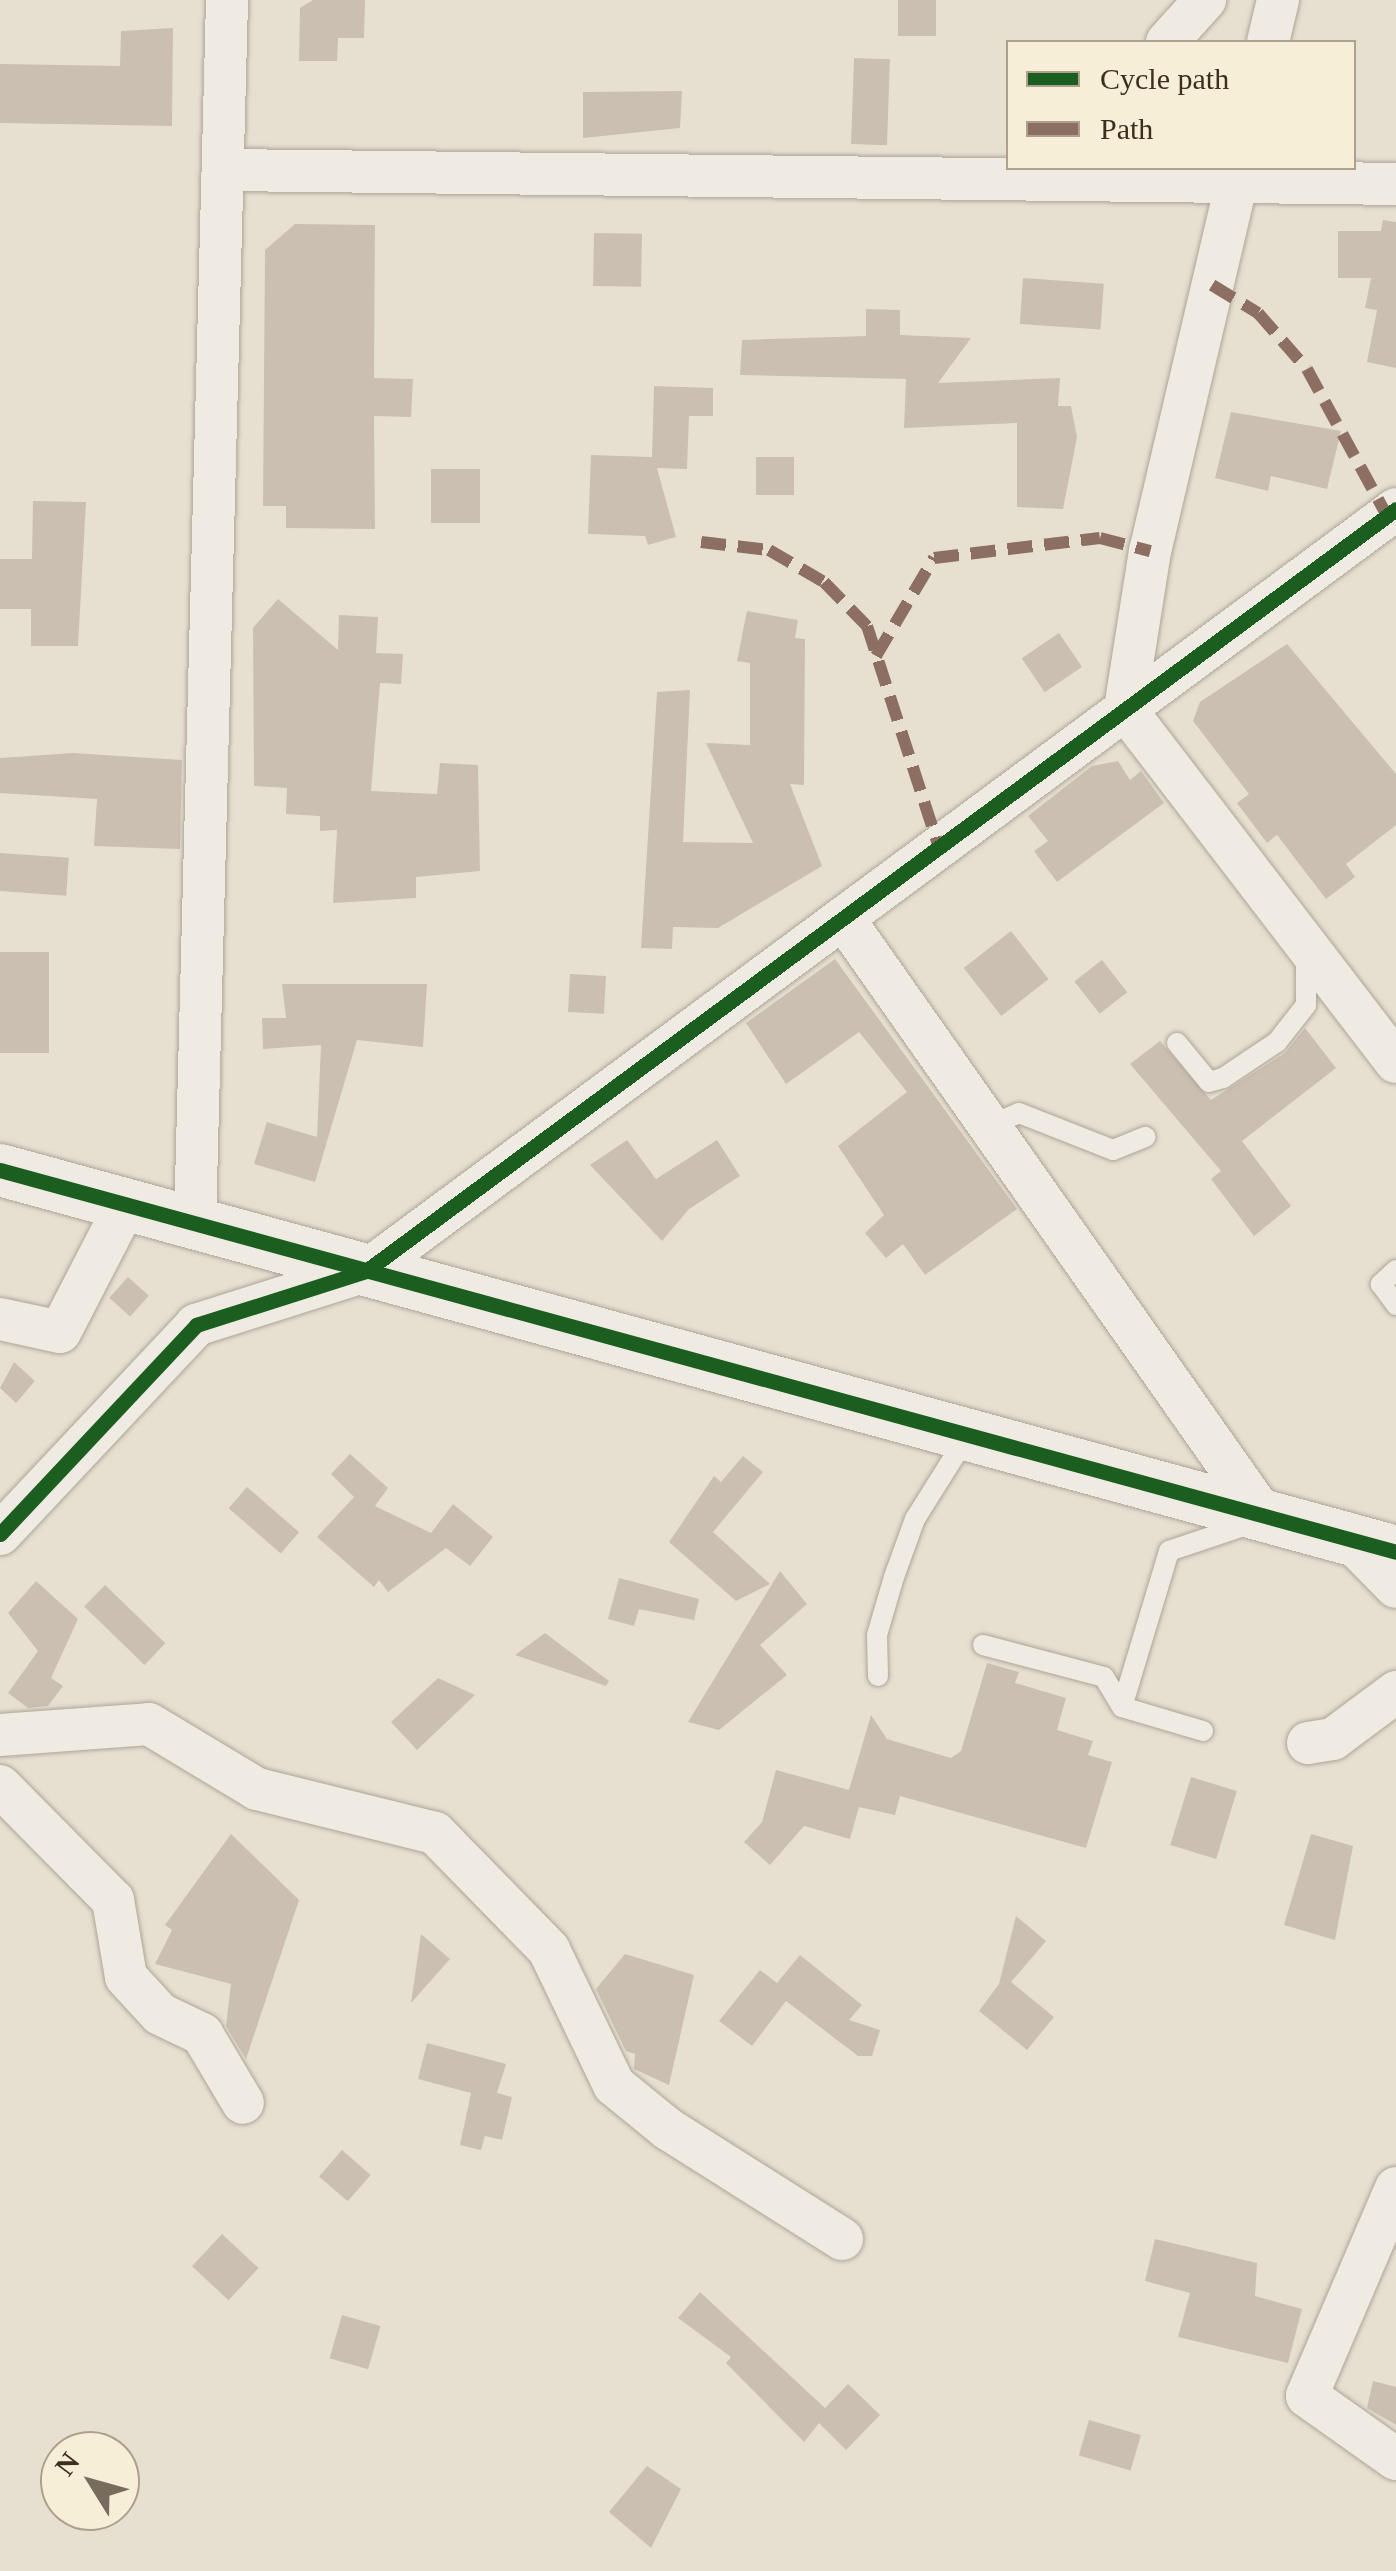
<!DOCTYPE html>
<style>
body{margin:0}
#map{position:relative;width:1396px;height:2571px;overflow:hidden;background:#e7e0d1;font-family:Georgia,serif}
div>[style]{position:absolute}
.building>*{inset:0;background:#cbbfb2;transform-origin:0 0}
.roads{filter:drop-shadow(0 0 2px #ada599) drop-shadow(0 0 2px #ada599)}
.service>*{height:20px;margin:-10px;padding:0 10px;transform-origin:10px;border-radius:10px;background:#efebe3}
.minor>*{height:42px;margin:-21px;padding:0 21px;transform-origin:21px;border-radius:21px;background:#efebe3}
.tertiary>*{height:52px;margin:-26px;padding:0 26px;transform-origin:26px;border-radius:26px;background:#efebe3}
.quiet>*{height:12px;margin-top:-6px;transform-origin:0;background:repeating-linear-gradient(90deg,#8d6e63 0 25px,transparent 0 37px)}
.cycleway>*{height:15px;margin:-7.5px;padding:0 7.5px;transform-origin:7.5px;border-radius:7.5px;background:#1b5e20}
span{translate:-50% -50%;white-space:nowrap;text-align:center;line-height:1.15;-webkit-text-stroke:9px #f7eed8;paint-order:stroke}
.legend{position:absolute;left:1006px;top:40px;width:350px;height:130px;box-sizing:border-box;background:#f7eed8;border:2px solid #ada18e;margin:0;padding:12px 18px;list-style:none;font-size:30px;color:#3d2e20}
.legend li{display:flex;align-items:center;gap:20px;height:50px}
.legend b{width:50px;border:2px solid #ada18e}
.north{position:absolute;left:40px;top:2431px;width:100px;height:100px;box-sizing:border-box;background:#f7eed8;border:2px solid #ada18e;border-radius:50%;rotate:307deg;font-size:28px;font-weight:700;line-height:40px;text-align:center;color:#3d2e20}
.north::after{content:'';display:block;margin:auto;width:35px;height:45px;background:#786c5e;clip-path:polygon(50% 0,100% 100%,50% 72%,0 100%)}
</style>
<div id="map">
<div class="building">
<div style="clip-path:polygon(313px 0,365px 0,364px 38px,338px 38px,337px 61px,299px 61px,300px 8px)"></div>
<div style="left:898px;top:0;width:38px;height:36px"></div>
<div style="clip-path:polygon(173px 28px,172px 126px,0 123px,0 64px,120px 66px,121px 31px)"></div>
<div style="left:854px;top:58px;width:36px;height:86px;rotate:2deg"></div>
<div style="clip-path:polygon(682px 91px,680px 128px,583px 138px,583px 92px)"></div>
<div style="clip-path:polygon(1383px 220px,1396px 222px,1396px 368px,1367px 362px,1377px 310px,1365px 308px,1371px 278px,1338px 278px,1338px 231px,1381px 231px)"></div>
<div style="clip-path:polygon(295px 224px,375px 225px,374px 378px,413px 379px,411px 417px,374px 416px,375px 529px,286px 528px,286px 506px,263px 506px,265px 250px)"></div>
<div style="left:594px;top:233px;width:48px;height:53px;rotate:1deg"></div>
<div style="left:1023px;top:278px;width:81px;height:46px;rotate:4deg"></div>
<div style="clip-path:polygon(866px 309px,900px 310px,900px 335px,971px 338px,938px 383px,1060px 378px,1058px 406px,1071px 406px,1077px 437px,1063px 509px,1017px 507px,1017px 423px,904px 428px,906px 379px,740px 375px,742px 340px,866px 336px)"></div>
<div style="clip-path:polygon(654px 386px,713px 388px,713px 416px,689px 416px,687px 469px,657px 468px,676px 537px,648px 545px,645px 536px,588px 534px,591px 455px,652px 457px)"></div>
<div style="clip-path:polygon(1231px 412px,1341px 431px,1327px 489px,1271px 476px,1268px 491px,1215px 478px)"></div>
<div style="left:756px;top:457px;width:38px;height:38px"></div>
<div style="left:431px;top:469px;width:49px;height:54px"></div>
<div style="clip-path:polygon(33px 501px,86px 502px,78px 646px,31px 646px,31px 609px,0 609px,0 559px,32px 559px)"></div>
<div style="clip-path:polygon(278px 599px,338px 650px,339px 615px,378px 617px,376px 653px,403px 654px,401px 684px,380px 683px,371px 791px,437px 794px,440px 763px,478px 765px,480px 871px,416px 877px,416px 898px,333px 903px,337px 830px,320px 831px,320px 816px,286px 814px,287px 788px,254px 786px,253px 628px)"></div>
<div style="clip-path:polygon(747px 611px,798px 620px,795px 638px,805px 639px,804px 785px,790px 784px,822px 866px,718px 928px,673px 927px,672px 949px,641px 948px,657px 692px,690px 690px,683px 842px,753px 843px,706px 743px,750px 745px,750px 663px,737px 661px)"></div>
<div style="left:1059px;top:633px;width:41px;height:45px;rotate:56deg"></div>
<div style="clip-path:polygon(1287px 644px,1396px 774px,1396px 825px,1346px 864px,1355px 877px,1326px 899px,1277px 835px,1267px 843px,1237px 803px,1249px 794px,1193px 721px,1200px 702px)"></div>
<div style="clip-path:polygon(73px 753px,182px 760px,180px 849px,94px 846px,97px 799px,0 793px,0 758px)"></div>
<div style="clip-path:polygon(1118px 761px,1130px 780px,1141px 771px,1164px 803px,1057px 882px,1034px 851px,1048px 841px,1028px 816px,1092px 766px)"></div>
<div style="left:0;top:853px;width:69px;height:38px;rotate:4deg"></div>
<div style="left:1011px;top:931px;width:61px;height:60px;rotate:52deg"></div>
<div style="left:0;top:952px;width:49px;height:101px"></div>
<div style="clip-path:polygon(835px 959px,1017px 1209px,925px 1275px,903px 1244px,886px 1258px,865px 1233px,884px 1215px,838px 1146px,907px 1092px,859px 1032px,786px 1084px,746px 1023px)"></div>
<div style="left:1102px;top:960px;width:41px;height:35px;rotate:52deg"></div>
<div style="left:570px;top:974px;width:36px;height:38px;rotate:3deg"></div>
<div style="clip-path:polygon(282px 984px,427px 984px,423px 1047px,357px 1040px,315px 1182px,254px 1164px,267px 1122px,317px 1137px,321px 1045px,263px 1049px,262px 1018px,286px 1018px)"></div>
<div style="clip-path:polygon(1305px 1028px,1336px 1068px,1242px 1141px,1291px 1206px,1254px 1236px,1211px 1179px,1221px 1171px,1130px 1064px,1160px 1041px,1211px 1100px,1285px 1053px)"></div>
<div style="clip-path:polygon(627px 1140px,656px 1179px,717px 1140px,740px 1176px,689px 1209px,662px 1241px,590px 1165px)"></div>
<div style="left:128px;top:1277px;width:28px;height:28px;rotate:42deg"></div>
<div style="clip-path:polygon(14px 1362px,35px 1381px,16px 1403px,0 1388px)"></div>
<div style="clip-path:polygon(350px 1454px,388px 1488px,375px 1506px,431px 1533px,453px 1504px,493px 1537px,470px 1566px,446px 1548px,388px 1592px,379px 1580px,374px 1587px,317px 1537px,354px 1497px,331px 1474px)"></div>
<div style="clip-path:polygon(743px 1456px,763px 1472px,713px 1532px,770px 1584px,736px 1601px,669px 1542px,714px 1476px,721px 1482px)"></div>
<div style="left:247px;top:1487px;width:69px;height:28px;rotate:41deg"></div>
<div style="clip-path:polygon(780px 1571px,807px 1604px,760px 1645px,787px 1675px,719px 1730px,688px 1722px)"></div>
<div style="clip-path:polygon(619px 1578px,699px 1599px,694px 1620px,639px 1609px,634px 1626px,608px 1619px)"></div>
<div style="clip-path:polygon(36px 1581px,78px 1619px,51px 1678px,63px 1686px,48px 1706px,28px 1708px,8px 1693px,38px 1651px,8px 1613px)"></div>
<div style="left:105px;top:1585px;width:84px;height:30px;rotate:44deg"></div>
<div style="clip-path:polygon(545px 1633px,609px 1681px,606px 1686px,515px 1655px)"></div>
<div style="clip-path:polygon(987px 1663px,1019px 1672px,1015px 1683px,1066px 1698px,1057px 1730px,1093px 1741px,1088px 1755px,1112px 1762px,1086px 1848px,900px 1796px,895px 1815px,859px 1807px,850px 1839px,804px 1826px,770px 1865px,744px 1842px,762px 1822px,776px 1770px,849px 1790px,871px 1715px,887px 1739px,951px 1758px,961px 1751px)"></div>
<div style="clip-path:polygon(438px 1678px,475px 1695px,417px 1750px,391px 1722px)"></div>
<div style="left:1191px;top:1777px;width:48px;height:71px;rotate:17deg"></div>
<div style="clip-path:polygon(231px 1834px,299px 1900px,246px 2059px,226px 2026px,231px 1984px,155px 1964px,172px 1930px,165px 1925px)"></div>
<div style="clip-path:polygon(1311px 1834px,1353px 1846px,1335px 1940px,1284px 1925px)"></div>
<div style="clip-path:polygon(1016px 1916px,1046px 1941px,1011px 1982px,1054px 2017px,1027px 2050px,979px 2011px,999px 1984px)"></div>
<div style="clip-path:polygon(421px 1934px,450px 1959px,411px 2003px)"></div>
<div style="clip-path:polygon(625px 1954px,694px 1975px,669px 2085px,634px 2069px,635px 2054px,626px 2051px,596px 1989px)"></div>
<div style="clip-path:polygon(800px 1955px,862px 2005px,849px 2020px,880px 2030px,872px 2056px,858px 2056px,786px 2001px,752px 2046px,719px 2021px,760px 1970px,777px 1983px)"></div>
<div style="clip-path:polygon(427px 2043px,506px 2064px,497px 2093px,512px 2097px,502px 2140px,485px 2136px,481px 2150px,460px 2145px,471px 2093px,418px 2079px)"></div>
<div style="left:342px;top:2150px;width:38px;height:35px;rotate:41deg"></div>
<div style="left:222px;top:2234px;width:50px;height:44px;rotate:43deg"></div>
<div style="clip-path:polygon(1155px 2239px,1257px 2263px,1255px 2296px,1302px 2309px,1288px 2363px,1178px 2337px,1190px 2293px,1145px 2281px)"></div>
<div style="clip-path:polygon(700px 2292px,825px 2408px,848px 2384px,880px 2415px,846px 2450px,819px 2423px,804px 2442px,726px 2363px,731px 2357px,678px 2318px)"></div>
<div style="left:342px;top:2315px;width:40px;height:45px;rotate:16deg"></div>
<div style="clip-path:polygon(1373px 2381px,1396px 2387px,1396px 2425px,1367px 2408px)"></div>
<div style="left:1089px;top:2420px;width:54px;height:37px;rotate:16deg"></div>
<div style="clip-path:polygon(647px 2466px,681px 2489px,651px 2548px,609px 2512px)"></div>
</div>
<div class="roads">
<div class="service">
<div style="left:1177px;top:1043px;width:50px;rotate:50.6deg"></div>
<div style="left:1209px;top:1082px;width:15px;rotate:-16deg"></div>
<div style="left:1223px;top:1078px;width:65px;rotate:-33.7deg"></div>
<div style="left:1277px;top:1042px;width:47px;rotate:-51.9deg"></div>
<div style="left:1306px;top:1005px;width:46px;rotate:-90deg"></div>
<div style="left:991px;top:1125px;width:30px;rotate:-23deg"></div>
<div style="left:1019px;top:1113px;width:101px;rotate:21.5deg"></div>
<div style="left:1113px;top:1150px;width:35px;rotate:-22deg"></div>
<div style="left:1396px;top:1270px;width:21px;rotate:137deg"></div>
<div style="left:1381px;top:1284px;width:26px;rotate:54deg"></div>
<div style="left:983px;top:1645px;width:125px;rotate:14.8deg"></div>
<div style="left:1104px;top:1677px;width:35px;rotate:59deg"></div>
<div style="left:878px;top:1676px;width:41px;rotate:-91.4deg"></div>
<div style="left:877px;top:1635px;width:60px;rotate:-73.7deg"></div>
<div style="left:894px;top:1577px;width:62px;rotate:-70.1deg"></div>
<div style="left:915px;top:1519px;width:98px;rotate:-57.9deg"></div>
<div style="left:1203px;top:1731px;width:84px;rotate:-163.5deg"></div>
<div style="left:1122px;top:1707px;width:163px;rotate:-73.2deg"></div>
<div style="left:1169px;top:1551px;width:84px;rotate:-18.6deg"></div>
</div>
<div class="minor">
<div style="left:1167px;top:42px;width:57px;rotate:-47.9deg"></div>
<div style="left:1268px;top:42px;width:43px;rotate:-76.6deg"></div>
<div style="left:1240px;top:168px;width:393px;rotate:103.2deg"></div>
<div style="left:1150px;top:551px;width:160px;rotate:99deg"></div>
<div style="left:1125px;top:709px;width:445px;rotate:52.5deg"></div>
<div style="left:225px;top:170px;width:1171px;rotate:0.68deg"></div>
<div style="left:843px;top:918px;width:735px;rotate:54.86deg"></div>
<div style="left:195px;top:1223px;width:1223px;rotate:-88.5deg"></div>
<div style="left:0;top:1319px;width:61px;rotate:12.2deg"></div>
<div style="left:60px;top:1332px;width:144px;rotate:-62.7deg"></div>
<div style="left:0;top:1534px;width:287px;rotate:-46.8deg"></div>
<div style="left:196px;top:1325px;width:178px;rotate:-17.6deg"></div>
<div style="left:366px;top:1271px;width:1281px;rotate:-36.49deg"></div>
<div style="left:1349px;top:1539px;width:67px;rotate:45.6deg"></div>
<div style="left:0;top:1735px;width:149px;rotate:-4.2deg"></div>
<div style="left:149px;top:1724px;width:126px;rotate:31deg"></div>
<div style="left:257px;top:1789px;width:183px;rotate:13.9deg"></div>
<div style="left:435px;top:1833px;width:163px;rotate:45.7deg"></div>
<div style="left:549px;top:1950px;width:150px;rotate:64.3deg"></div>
<div style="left:614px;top:2085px;width:70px;rotate:39.2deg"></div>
<div style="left:668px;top:2129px;width:206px;rotate:32.3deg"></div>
<div style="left:1308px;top:1743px;width:25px;rotate:-9deg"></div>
<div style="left:1333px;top:1739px;width:79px;rotate:-36.7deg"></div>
<div style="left:0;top:1786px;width:161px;rotate:45.3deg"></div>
<div style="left:113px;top:1900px;width:78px;rotate:80.4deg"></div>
<div style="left:126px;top:1977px;width:50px;rotate:47.4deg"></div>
<div style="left:160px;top:2014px;width:47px;rotate:25.5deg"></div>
<div style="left:202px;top:2034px;width:80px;rotate:59.3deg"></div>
<div style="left:1396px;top:2188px;width:226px;rotate:113.2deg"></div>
<div style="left:1307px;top:2396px;width:109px;rotate:35.3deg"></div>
</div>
<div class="tertiary">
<div style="left:0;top:1170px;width:1447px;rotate:15.3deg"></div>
</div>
</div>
<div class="quiet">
<div style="left:1212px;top:285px;width:54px;rotate:31.3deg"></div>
<div style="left:1258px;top:313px;width:74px;rotate:48.8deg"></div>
<div style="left:1307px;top:369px;width:167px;rotate:61.4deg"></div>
<div style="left:701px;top:542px;width:68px;rotate:6.7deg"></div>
<div style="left:769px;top:550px;width:64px;rotate:30.2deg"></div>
<div style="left:824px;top:582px;width:62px;rotate:45.7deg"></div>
<div style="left:867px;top:626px;width:232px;rotate:72deg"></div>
<div style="left:876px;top:656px;width:114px;rotate:-59.4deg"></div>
<div style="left:934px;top:558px;width:167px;rotate:-6.9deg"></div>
<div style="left:1100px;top:538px;width:52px;rotate:14.6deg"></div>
</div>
<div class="cycleway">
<div style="left:0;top:1170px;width:1447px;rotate:15.3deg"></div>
<div style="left:0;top:1534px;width:287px;rotate:-46.8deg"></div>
<div style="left:196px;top:1325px;width:178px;rotate:-17.6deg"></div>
<div style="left:366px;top:1271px;width:1281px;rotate:-36.49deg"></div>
</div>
<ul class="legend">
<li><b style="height:12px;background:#1b5e20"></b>Cycle path</li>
<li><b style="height:12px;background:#8d6e63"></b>Path</li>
</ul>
<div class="north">N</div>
</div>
